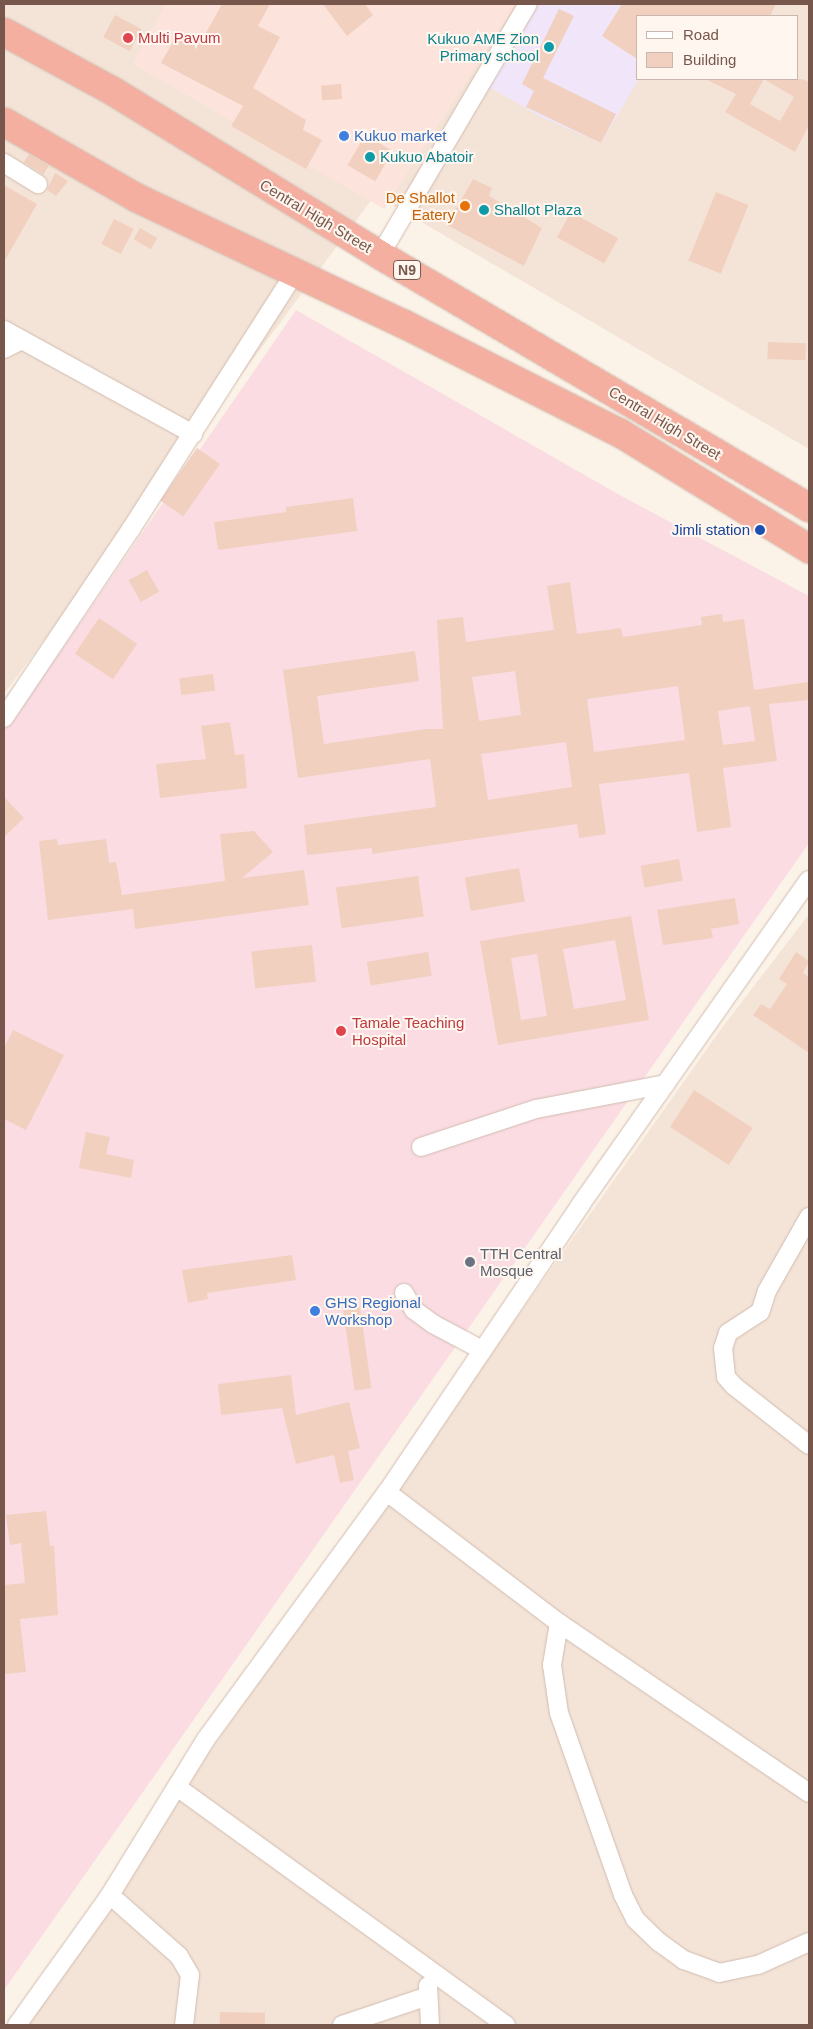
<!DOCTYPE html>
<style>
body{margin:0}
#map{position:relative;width:813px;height:2029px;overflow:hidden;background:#fcf3e8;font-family:Arial,sans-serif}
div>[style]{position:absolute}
.residential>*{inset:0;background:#f4e4d7}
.commercial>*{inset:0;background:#fce3dc}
.education>*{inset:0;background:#f0e5f9}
.medical>*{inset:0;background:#fadce2}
.building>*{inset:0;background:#f2d0c0;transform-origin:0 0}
.roads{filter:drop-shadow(0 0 1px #d1bcb0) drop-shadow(0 0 1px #d1bcb0)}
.street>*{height:18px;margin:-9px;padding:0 9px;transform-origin:9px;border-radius:9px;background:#fff}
.highway>*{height:28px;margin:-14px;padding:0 14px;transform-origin:14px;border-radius:14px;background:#f5afa0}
.dots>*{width:14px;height:14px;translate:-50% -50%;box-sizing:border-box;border:2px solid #fff7ef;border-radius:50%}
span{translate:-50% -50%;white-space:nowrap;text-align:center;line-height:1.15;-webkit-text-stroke:4px #fff7ef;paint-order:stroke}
.shield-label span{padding:1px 4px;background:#fff7ef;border:1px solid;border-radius:4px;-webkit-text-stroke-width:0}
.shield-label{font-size:14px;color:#77574c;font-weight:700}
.health-label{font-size:15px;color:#be3a42}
.left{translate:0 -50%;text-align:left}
.culture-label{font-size:15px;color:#0d838f}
.right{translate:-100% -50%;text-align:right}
.shop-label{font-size:15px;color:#366cbe}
.food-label{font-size:15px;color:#c56008}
.street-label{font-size:15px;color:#77574c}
.transit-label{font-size:15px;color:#164399}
.worship-label{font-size:15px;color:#5b616d}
.frame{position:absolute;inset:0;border:5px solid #77574c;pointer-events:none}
.legend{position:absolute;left:636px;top:15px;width:162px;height:65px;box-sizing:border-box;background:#fff7ef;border:1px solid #c9b7ae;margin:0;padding:6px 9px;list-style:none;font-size:15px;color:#77574c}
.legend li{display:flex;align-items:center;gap:10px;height:25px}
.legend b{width:25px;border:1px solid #c9b7ae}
</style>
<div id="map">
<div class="residential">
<div style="clip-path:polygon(evenodd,4px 4px,809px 4px,809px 449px,375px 195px,4px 694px,4px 4px,637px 16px,797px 16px,797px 79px,637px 79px,637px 16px)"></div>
<div style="clip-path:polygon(809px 914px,809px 2025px,16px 2025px,721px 1029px)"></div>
</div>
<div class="commercial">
<div style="clip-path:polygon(166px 4px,516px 4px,384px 209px,133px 64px)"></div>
</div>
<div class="education">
<div style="clip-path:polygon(539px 4px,690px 4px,682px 16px,637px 16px,637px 79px,639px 79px,601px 143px,539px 116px,489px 87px)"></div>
</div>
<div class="medical">
<div style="clip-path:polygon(296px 310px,625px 498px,809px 596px,809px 843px,4px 1990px,4px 726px,58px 655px)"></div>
</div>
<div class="building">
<div style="clip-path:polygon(222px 4px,270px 4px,258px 26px,280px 37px,253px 88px,306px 120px,303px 130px,322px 140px,306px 169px,231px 126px,243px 106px,161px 63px,179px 31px,201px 42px)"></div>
<div style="clip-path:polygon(323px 4px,365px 4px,373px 15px,347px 36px)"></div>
<div style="clip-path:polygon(622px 4px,776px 4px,770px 16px,637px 16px,637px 59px,602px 36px)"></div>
<div style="clip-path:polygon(559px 9px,574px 16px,543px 78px,616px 114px,601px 143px,526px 107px,534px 91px,522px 84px)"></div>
<div style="left:115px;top:15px;width:30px;height:25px;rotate:28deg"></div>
<div style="clip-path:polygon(705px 79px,764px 79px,750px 104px,780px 121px,794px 97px,764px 79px,802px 79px,809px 82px,809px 125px,795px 152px,725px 112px,736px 94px)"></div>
<div style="left:341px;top:84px;width:15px;height:20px;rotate:86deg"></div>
<div style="left:365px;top:135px;width:32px;height:35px;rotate:30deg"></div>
<div style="left:29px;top:154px;width:23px;height:10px;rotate:31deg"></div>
<div style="clip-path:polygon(55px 173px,68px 181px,56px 196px,47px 190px)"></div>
<div style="clip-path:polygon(473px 179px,492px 188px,489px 196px,542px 228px,524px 266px,447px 225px)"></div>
<div style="clip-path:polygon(4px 185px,37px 204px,4px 262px)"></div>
<div style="left:716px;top:192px;width:35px;height:74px;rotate:22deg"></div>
<div style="left:571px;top:212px;width:54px;height:29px;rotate:29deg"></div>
<div style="left:114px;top:219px;width:22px;height:28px;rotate:27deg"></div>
<div style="left:140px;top:228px;width:20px;height:13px;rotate:30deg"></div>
<div style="left:768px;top:342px;width:38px;height:17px;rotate:2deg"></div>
<div style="left:197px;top:448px;width:28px;height:64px;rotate:35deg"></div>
<div style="clip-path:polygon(353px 498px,357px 531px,218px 550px,214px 522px,286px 512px,286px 507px)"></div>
<div style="left:147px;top:570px;width:25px;height:21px;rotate:61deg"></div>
<div style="clip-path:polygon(evenodd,570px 582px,577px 634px,621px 628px,623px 637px,702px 625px,701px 617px,722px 614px,723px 622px,744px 619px,754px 690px,808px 682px,809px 700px,769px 704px,777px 761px,723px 768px,731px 827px,697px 832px,689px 773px,599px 784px,606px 834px,579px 838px,577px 824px,372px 854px,372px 848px,307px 855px,304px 825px,436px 807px,430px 759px,298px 778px,283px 670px,415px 651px,419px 681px,317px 696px,324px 744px,426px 729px,443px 729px,437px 620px,463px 617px,466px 642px,554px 630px,547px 586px,570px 582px,515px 671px,521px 715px,479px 721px,472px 677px,515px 671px,570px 582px,678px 686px,685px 740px,594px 752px,587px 699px,678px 686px,570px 582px,750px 706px,755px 741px,723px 745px,718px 711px,750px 706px,570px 582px,566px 742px,572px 787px,488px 800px,481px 754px,566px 742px)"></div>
<div style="left:99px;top:618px;width:46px;height:43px;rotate:34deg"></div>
<div style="left:213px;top:674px;width:17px;height:34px;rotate:83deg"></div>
<div style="clip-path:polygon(230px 722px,235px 755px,244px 754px,247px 788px,160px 798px,156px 764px,206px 759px,201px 726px)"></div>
<div style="clip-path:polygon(4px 797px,24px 818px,4px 837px)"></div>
<div style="clip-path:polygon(254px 831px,273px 852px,242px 878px,304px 870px,309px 905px,135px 929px,133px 909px,48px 920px,39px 841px,57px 839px,58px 845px,106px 839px,109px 863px,116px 862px,122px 895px,225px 881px,220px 834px)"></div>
<div style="left:679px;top:859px;width:22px;height:39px;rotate:80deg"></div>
<div style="left:519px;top:868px;width:34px;height:55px;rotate:80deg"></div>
<div style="left:418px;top:876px;width:41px;height:83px;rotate:82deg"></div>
<div style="clip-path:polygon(735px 898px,739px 924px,711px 929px,713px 938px,663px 945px,657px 910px)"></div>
<div style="clip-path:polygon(evenodd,631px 916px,649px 1020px,498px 1045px,480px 941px,631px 916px,615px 940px,626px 1000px,574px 1009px,563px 949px,615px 940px,631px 916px,537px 954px,547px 1016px,521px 1020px,511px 958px,537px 954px)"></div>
<div style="left:312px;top:945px;width:37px;height:61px;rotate:84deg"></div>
<div style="left:428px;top:952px;width:24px;height:62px;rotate:81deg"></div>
<div style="clip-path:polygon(796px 952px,809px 961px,803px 973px,809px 977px,809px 1053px,753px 1015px,761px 1004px,770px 1009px,787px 984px,779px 979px)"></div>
<div style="clip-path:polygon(13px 1030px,64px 1055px,26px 1130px,4px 1119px,4px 1048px)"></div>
<div style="left:694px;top:1090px;width:70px;height:44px;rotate:33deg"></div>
<div style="clip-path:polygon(86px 1132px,110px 1137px,106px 1154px,134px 1160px,131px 1178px,79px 1168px)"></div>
<div style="clip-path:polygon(292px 1255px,296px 1280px,207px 1293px,208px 1299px,188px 1303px,182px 1270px)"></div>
<div style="left:360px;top:1307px;width:82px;height:17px;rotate:82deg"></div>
<div style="clip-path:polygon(291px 1375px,296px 1415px,349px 1402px,360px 1448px,348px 1451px,354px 1480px,340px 1483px,334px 1455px,296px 1464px,282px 1408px,221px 1415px,218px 1384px)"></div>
<div style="clip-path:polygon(46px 1511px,50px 1546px,54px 1546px,58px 1615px,20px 1619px,26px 1672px,4px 1674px,4px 1585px,25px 1583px,21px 1543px,10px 1545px,6px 1515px)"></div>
<div style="left:220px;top:2012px;width:45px;height:13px;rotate:1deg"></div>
</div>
<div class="roads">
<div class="street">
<div style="left:4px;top:163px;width:40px;rotate:32deg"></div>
<div style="left:380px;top:255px;width:291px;rotate:-59.5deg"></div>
<div style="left:4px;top:330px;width:216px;rotate:28.8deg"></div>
<div style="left:4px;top:349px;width:20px;rotate:-27deg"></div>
<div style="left:4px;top:718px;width:228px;rotate:-56.1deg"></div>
<div style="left:131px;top:529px;width:303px;rotate:-57.4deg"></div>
<div style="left:421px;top:1147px;width:121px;rotate:-18.3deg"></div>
<div style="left:536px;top:1109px;width:132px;rotate:-10.9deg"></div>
<div style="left:809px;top:1217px;width:85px;rotate:119.6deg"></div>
<div style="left:767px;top:1291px;width:22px;rotate:108deg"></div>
<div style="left:760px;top:1312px;width:38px;rotate:147deg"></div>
<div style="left:728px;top:1333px;width:16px;rotate:108deg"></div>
<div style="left:723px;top:1348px;width:29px;rotate:84deg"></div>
<div style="left:726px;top:1377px;width:12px;rotate:48deg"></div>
<div style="left:734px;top:1386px;width:95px;rotate:38.2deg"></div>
<div style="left:404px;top:1293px;width:20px;rotate:60deg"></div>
<div style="left:414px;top:1310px;width:24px;rotate:36deg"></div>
<div style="left:433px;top:1324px;width:55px;rotate:28deg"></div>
<div style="left:387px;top:1492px;width:216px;rotate:37.3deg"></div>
<div style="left:559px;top:1623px;width:302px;rotate:34.2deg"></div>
<div style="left:559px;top:1623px;width:43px;rotate:99.5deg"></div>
<div style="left:552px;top:1665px;width:49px;rotate:81.7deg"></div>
<div style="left:559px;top:1713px;width:193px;rotate:70.6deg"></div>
<div style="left:623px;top:1895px;width:27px;rotate:63deg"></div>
<div style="left:635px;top:1919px;width:33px;rotate:44deg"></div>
<div style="left:659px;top:1942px;width:31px;rotate:36deg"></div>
<div style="left:684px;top:1960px;width:37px;rotate:20deg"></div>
<div style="left:719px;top:1973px;width:40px;rotate:-12deg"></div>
<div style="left:758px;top:1965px;width:56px;rotate:-24.3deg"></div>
<div style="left:177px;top:1787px;width:406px;rotate:35.9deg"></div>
<div style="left:110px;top:1895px;width:92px;rotate:41.5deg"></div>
<div style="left:179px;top:1956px;width:22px;rotate:60deg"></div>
<div style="left:190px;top:1975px;width:50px;rotate:96.8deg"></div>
<div style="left:428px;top:1986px;width:39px;rotate:87deg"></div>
<div style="left:17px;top:2025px;width:160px;rotate:-54.4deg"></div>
<div style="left:110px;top:1895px;width:183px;rotate:-58.4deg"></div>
<div style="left:206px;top:1739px;width:306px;rotate:-53.8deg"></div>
<div style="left:387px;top:1492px;width:347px;rotate:-56deg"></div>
<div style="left:581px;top:1204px;width:396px;rotate:-54.9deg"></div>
<div style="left:342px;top:2025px;width:91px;rotate:-18.6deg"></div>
</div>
<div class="highway">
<div style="left:4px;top:32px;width:122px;rotate:28.5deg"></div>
<div style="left:111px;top:90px;width:316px;rotate:31.5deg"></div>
<div style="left:380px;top:255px;width:498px;rotate:30.5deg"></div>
<div style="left:4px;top:122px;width:153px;rotate:29.7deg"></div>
<div style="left:137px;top:198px;width:295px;rotate:25.3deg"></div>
<div style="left:404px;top:324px;width:242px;rotate:26.8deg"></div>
<div style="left:620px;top:433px;width:222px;rotate:31.5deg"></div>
</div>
</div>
<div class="dots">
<div style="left:128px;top:38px;background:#e0444e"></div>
<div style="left:549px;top:47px;background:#0f9aa8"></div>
<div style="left:344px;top:136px;background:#3f7fe0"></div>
<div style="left:370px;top:157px;background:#0f9aa8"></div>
<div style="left:465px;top:206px;background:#e8710a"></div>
<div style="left:484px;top:210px;background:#0f9aa8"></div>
<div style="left:760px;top:530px;background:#1a4fb4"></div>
<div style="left:341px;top:1031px;background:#e0444e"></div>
<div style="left:470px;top:1262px;background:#6b7280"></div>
<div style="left:315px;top:1311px;background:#3f7fe0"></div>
</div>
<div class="shield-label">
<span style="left:407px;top:270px">N9</span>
</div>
<div class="health-label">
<span class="left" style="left:138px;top:38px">Multi Pavum</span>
<span class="left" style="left:352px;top:1031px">Tamale Teaching<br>Hospital</span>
</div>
<div class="culture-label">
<span class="right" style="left:539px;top:47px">Kukuo AME Zion<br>Primary school</span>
<span class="left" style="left:380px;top:157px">Kukuo Abatoir</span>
<span class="left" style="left:494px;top:210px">Shallot Plaza</span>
</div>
<div class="shop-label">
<span class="left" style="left:354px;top:136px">Kukuo market</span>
<span class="left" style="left:325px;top:1311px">GHS Regional<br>Workshop</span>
</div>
<div class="food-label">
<span class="right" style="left:455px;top:206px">De Shallot<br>Eatery</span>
</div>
<div class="street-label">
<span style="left:316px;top:216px;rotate:31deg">Central High Street</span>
<span style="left:665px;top:423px;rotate:31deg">Central High Street</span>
</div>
<div class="transit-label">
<span class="right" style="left:750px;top:530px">Jimli station</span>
</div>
<div class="worship-label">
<span class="left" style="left:480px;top:1262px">TTH Central<br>Mosque</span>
</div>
<div class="frame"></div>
<ul class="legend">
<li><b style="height:6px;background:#fff"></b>Road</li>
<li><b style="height:14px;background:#f2d0c0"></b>Building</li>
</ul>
</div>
